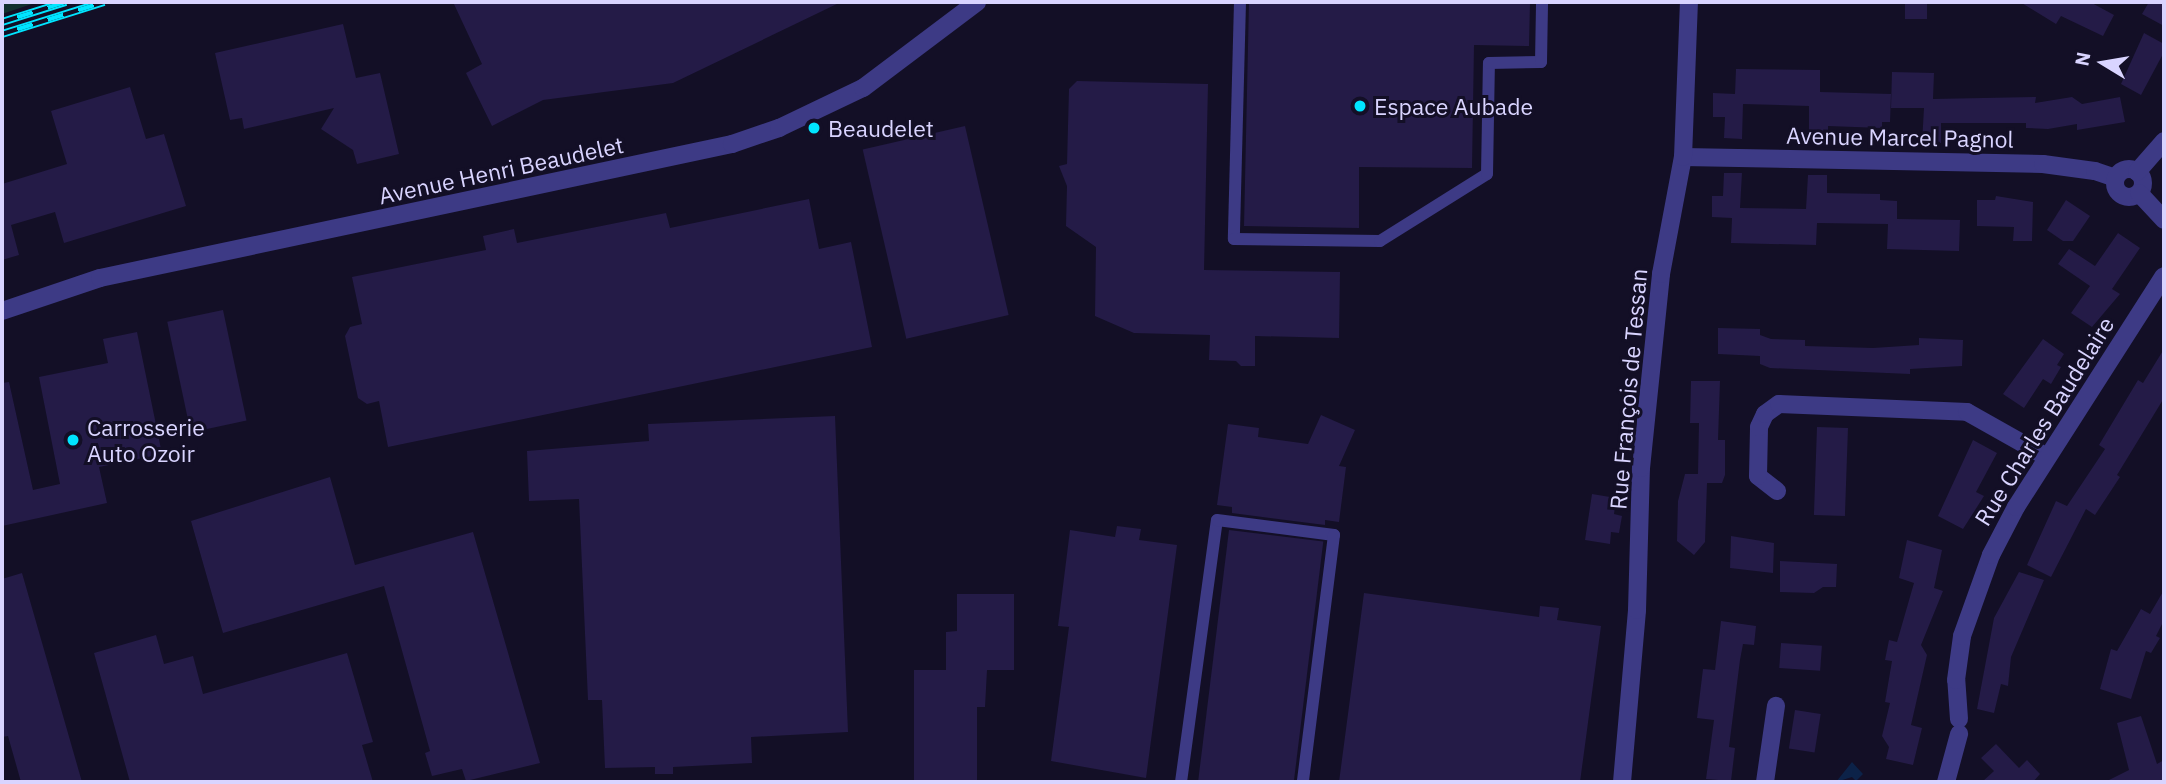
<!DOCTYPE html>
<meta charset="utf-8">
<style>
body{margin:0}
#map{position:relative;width:2166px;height:784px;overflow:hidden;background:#130f26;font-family:"IBM Plex Sans",sans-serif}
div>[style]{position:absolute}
.green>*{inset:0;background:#12302f}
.water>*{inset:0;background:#0c2248}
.building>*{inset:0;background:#241b47;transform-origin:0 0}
.lane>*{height:12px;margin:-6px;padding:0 6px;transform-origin:6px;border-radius:6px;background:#3d3a85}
.street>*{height:18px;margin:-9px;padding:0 9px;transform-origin:9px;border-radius:9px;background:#3d3a85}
.street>.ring{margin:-9px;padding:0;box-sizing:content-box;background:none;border:18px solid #3d3a85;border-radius:50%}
.rail>*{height:8px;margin-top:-4px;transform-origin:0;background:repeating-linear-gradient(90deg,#130f26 0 16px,#00e5ff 0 32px);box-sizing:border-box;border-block:2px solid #00e5ff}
.dots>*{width:19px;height:19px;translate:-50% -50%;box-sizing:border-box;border:4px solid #130f26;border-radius:50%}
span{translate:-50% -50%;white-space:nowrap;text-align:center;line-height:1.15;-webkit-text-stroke:6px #130f26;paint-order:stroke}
.poi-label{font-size:23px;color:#d9d4ff}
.left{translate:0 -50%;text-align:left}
.street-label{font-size:23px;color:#d9d4ff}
.frame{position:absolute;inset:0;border:4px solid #d9d4ff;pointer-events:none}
.north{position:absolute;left:2068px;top:28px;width:70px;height:70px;-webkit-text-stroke:5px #130f26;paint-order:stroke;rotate:281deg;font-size:19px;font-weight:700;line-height:28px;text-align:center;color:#d9d4ff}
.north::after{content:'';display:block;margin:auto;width:24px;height:32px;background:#d9d4ff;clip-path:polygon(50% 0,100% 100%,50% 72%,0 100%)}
</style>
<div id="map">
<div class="green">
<div style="clip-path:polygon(2px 2px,38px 2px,2px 14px)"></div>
</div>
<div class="water">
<div style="clip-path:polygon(1852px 762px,1863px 774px,1856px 781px,1852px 777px,1836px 782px)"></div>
</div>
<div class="building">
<div style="clip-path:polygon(453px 2px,841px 2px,673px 83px,543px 100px,492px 126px,466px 73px,482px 64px)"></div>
<div style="clip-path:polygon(1249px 2px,1530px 2px,1529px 46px,1474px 45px,1472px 168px,1359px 167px,1359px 228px,1244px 226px)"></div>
<div style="left:1905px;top:2px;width:22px;height:17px"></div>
<div style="clip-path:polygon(2020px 2px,2090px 2px,2114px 15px,2103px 36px,2061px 16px,2056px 24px)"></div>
<div style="clip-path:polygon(2149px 2px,2164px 2px,2164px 26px,2142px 14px)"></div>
<div style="clip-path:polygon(343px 24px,356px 78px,380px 73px,399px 154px,357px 164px,353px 150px,321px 129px,334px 108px,244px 129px,242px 118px,230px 120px,215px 53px)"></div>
<div style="clip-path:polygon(2144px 33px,2164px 44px,2164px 52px,2141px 95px,2121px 84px)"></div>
<div style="clip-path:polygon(1736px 69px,1820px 70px,1820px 92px,1891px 94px,1890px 122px,1882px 122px,1882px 128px,1828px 126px,1828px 140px,1809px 140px,1809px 106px,1743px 104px,1742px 139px,1724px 138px,1725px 117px,1713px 117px,1713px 93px,1735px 94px)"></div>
<div style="clip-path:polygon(1892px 72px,1934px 73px,1933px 99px,2036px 97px,2035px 103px,2072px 97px,2082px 104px,2120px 97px,2125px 122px,2077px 130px,2077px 124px,2048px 129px,2026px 128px,2026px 123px,1941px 123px,1941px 143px,1922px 143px,1924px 108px,1891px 108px)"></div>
<div style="clip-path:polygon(1077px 81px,1208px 84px,1204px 270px,1340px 272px,1339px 338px,1255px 336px,1255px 366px,1241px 366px,1236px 361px,1209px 360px,1210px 335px,1134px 333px,1095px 316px,1096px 247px,1066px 226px,1067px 186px,1059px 166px,1067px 164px,1069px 89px)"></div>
<div style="clip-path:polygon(130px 87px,146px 139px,164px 134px,186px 206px,64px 243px,55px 212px,11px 225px,19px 255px,2px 260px,2px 184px,67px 164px,51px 111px)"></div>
<div style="left:965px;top:126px;width:194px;height:105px;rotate:77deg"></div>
<div style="clip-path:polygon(1724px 173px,1742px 173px,1740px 208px,1806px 209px,1808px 175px,1827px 175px,1827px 193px,1880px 194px,1880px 200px,1897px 201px,1897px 219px,1960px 220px,1959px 251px,1887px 249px,1888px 224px,1817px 223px,1816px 245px,1731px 243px,1732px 218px,1712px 217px,1712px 196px,1723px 196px)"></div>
<div style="clip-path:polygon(1996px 196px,2033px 202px,2032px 241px,2013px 241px,2014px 227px,1977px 226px,1977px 200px,1995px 200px)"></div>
<div style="clip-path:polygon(809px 199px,819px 249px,851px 242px,872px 347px,388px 447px,379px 401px,367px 404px,358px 398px,345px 336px,350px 327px,362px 324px,352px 277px,486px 250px,483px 236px,514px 229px,517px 243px,666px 213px,670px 228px)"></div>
<div style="clip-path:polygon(2066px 200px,2090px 216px,2073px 241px,2063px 241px,2047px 230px)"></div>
<div style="clip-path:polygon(2118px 233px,2140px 248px,2112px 289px,2120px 294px,2092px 327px,2071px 313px,2090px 286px,2058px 264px,2069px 249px,2095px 266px)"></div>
<div style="left:223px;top:310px;width:113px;height:57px;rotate:78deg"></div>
<div style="clip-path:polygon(1718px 328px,1760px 329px,1760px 335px,1771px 339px,1805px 340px,1805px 346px,1873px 348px,1919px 345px,1919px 338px,1963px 340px,1962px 366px,1910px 369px,1910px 374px,1770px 368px,1760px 364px,1760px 356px,1718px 354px)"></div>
<div style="clip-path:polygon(137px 332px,162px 454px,99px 467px,107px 503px,2px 526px,2px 383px,9px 382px,33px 490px,60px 484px,39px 377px,108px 363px,103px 339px)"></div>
<div style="clip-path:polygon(2043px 339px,2064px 354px,2057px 365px,2061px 367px,2051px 384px,2043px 379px,2024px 408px,2003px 394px)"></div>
<div style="clip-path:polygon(2164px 349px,2164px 398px,2117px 475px,2120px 477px,2095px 515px,2086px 509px,2051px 577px,2027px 565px,2056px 501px,2067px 506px,2105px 449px,2099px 445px,2138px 380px,2143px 383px)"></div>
<div style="clip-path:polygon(1691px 381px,1720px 381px,1718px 440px,1725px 440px,1725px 475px,1722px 483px,1707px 483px,1705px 542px,1694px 555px,1677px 541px,1678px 501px,1685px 474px,1698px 474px,1699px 423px,1690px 423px)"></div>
<div style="clip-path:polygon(1321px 415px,1355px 430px,1339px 466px,1346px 467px,1339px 522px,1325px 520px,1325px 525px,1232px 513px,1232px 507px,1217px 505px,1228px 424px,1259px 428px,1258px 437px,1308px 444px)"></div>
<div style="clip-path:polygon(835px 416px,848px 732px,751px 737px,752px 763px,673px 767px,673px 774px,655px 774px,655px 767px,605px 768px,602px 700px,588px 700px,579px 499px,529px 501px,527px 451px,649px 441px,648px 424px)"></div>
<div style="left:1817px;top:427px;width:31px;height:88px;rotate:2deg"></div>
<div style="clip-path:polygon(1973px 440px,1997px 453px,1976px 492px,1984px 496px,1963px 529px,1938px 516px)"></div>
<div style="clip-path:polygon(330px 477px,355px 565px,473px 532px,540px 763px,466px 781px,462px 769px,432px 776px,425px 753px,430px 751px,384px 586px,223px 633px,191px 521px)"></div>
<div style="clip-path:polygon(1592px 494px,1616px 498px,1614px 514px,1622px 516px,1619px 533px,1611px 532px,1610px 544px,1585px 540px)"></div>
<div style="clip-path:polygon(1117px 526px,1141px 529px,1139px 540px,1177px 545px,1146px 778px,1051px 761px,1069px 627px,1058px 626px,1070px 530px,1115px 537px)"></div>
<div style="left:1229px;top:530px;width:95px;height:255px;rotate:7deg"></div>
<div style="clip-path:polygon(1731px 536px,1774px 543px,1773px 573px,1730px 568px)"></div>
<div style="clip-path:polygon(1907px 540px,1942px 550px,1934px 588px,1943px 591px,1921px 645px,1927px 655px,1911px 725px,1922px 728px,1913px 765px,1886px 759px,1889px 747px,1882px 736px,1890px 703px,1885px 702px,1892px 661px,1885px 660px,1889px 640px,1897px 642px,1914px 583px,1899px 578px)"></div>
<div style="clip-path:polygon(1780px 561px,1837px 564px,1836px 587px,1823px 587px,1814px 593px,1780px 592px)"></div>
<div style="clip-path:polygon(2019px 572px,2044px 580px,2011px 657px,2008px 686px,2001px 684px,1994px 713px,1977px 709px,1994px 618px)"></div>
<div style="clip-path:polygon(22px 573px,82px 782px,21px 782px,8px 736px,2px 737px,2px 579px)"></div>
<div style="clip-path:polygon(2164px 590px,2164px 620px,2156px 636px,2160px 638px,2151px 653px,2146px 651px,2131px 699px,2100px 689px,2111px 649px,2117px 651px,2141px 609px,2150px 614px)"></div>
<div style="clip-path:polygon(1364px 593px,1539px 617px,1540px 606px,1559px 608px,1557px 620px,1601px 626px,1580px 782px,1339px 782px)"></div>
<div style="clip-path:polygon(957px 594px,1014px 594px,1014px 670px,987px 670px,985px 707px,977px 707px,977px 782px,914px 782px,914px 670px,946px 670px,946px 632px,957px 631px)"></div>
<div style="clip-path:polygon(1721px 621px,1756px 626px,1754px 645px,1743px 644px,1740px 660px,1729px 747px,1735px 748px,1731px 781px,1706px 779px,1714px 720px,1697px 718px,1703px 669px,1715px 670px)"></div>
<div style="clip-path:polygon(156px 635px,164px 664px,193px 656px,203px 694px,347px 653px,373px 742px,362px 745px,373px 782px,130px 782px,94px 653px)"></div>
<div style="left:1781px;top:643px;width:41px;height:25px;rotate:4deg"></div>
<div style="left:1795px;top:710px;width:26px;height:39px;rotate:9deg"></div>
<div style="clip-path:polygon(2141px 716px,2157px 764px,2164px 760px,2164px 782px,2105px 782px,2129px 770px,2117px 723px)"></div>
<div style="clip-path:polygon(1996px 744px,2019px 768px,2027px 760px,2040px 774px,2033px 782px,1982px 782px,1994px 771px,1981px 758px)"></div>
</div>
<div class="lane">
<div style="left:1240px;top:2px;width:237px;rotate:91.5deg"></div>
<div style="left:1234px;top:239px;width:146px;rotate:0.8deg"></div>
<div style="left:1380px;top:241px;width:126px;rotate:-32.1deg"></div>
<div style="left:1487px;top:174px;width:111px;rotate:-89deg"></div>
<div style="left:1489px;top:63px;width:52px;rotate:-1.1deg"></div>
<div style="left:1541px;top:62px;width:60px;rotate:-89deg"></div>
<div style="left:1181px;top:782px;width:264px;rotate:-82.2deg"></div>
<div style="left:1217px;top:520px;width:118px;rotate:7.3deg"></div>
<div style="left:1334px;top:535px;width:249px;rotate:97.2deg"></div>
</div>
<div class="street">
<div style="left:1683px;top:157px;width:360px;rotate:1.1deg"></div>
<div style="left:2043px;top:164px;width:52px;rotate:7.7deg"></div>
<div style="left:2095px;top:171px;width:21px;rotate:19deg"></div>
<div class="ring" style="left:2115px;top:169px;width:10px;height:10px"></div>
<div style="left:2137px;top:172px;width:41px;rotate:-48.9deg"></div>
<div style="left:2139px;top:193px;width:37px;rotate:47deg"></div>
<div style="left:2px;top:311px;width:103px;rotate:-18.6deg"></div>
<div style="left:100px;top:278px;width:646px;rotate:-11.97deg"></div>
<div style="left:732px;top:144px;width:50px;rotate:-18.8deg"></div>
<div style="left:779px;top:128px;width:93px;rotate:-25.5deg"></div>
<div style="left:863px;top:88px;width:143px;rotate:-37deg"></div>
<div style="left:1777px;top:491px;width:24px;rotate:-142deg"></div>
<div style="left:1758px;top:476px;width:49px;rotate:-88.8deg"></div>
<div style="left:1759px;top:427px;width:14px;rotate:-65deg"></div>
<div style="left:1765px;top:414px;width:17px;rotate:-36deg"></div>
<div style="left:1779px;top:404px;width:188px;rotate:2.4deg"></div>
<div style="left:1967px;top:412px;width:92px;rotate:29.4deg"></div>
<div style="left:1959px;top:719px;width:39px;rotate:-94deg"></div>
<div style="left:1956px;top:680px;width:44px;rotate:-82.2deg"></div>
<div style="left:1962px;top:636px;width:86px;rotate:-70.3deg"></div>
<div style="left:1991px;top:555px;width:54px;rotate:-62.5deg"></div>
<div style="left:2016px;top:507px;width:274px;rotate:-57.4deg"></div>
<div style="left:1622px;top:782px;width:173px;rotate:-85deg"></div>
<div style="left:1637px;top:610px;width:142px;rotate:-88.4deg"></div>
<div style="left:1641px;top:468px;width:195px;rotate:-84.1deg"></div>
<div style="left:1661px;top:274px;width:119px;rotate:-79.4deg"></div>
<div style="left:1683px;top:157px;width:155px;rotate:-87.8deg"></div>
<div style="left:1765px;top:782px;width:77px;rotate:-81.8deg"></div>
<div style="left:1946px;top:782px;width:50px;rotate:-74.8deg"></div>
</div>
<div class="rail">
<div style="left:2px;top:22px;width:67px;rotate:-17.4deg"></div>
<div style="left:2px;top:34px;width:107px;rotate:-17.4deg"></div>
</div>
<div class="dots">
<div style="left:1360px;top:106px;background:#00e5ff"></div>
<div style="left:814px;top:128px;background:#00e5ff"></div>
<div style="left:73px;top:440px;background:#00e5ff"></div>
</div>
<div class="poi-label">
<span class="left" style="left:1374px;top:106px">Espace Aubade</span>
<span class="left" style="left:828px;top:128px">Beaudelet</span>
<span class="left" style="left:87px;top:440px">Carrosserie<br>Auto Ozoir</span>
</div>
<div class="street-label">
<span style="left:1900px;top:137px;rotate:1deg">Avenue Marcel Pagnol</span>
<span style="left:501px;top:170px;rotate:-12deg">Avenue Henri Beaudelet</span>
<span style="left:1628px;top:389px;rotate:-85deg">Rue François de Tessan</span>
<span style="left:2044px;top:421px;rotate:-58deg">Rue Charles Baudelaire</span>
</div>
<div class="frame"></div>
<div class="north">N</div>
</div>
